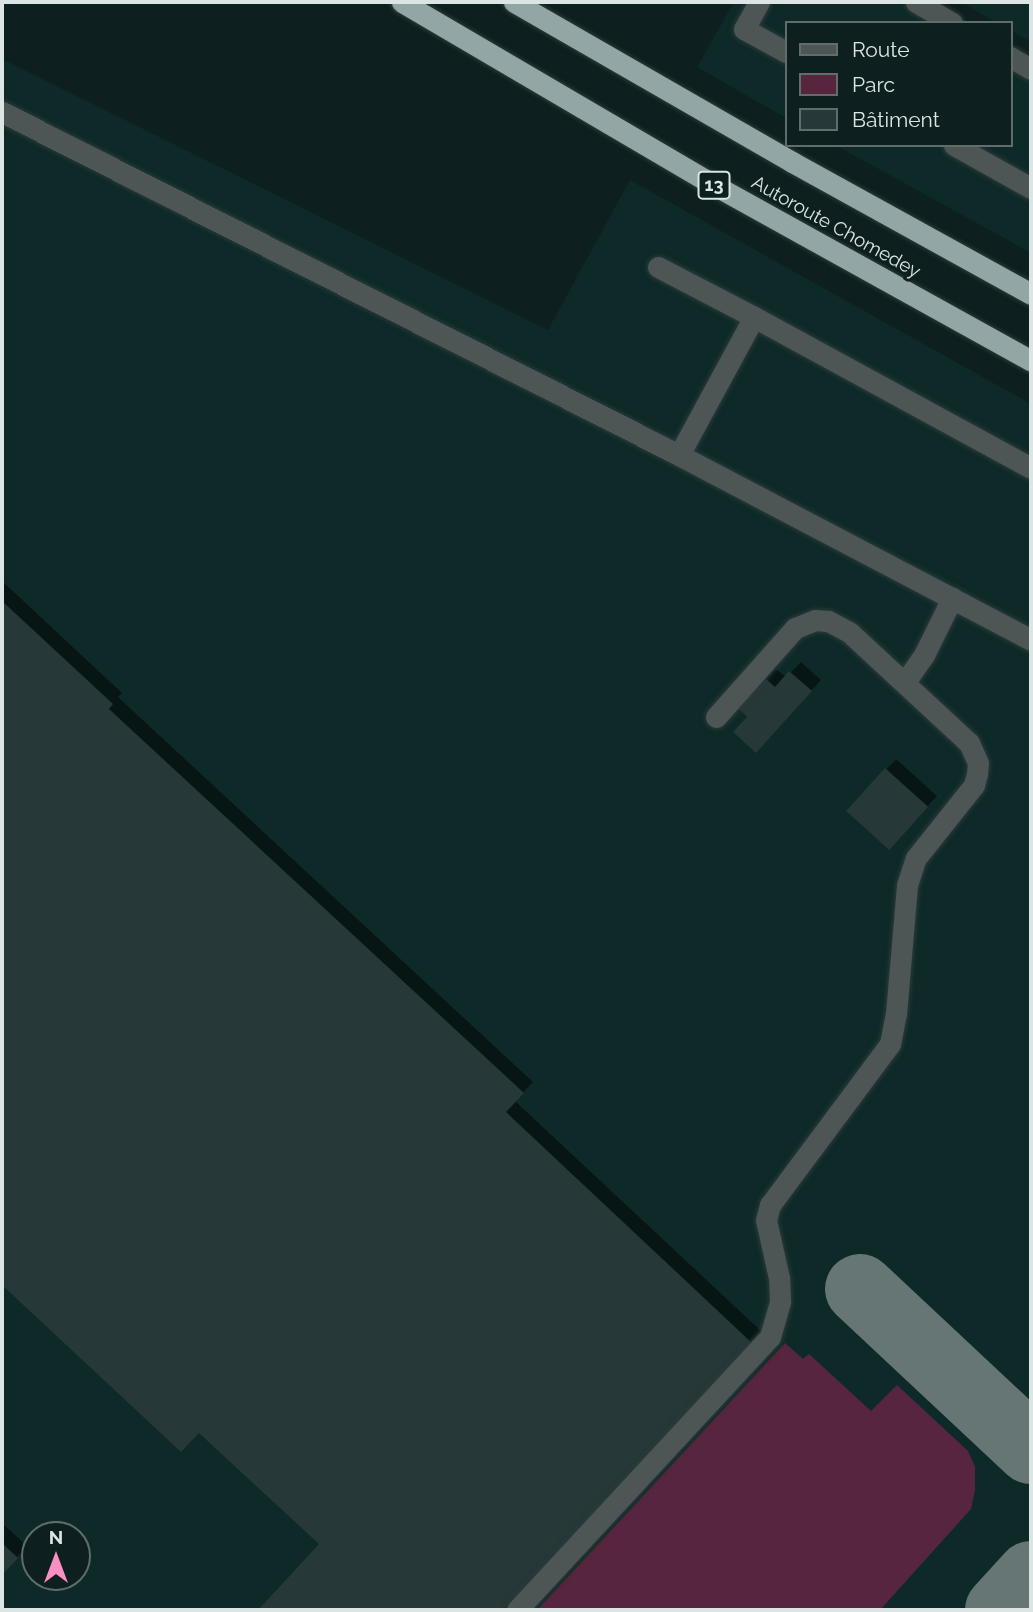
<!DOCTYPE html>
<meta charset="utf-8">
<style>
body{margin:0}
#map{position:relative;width:1033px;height:1612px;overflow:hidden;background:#0d1f1e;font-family:Raleway,sans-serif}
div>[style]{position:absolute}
.built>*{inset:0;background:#0e2a28}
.green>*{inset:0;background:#58253e}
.shadow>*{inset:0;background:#0007}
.taxiway>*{height:70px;margin:-35px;padding:0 35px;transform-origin:35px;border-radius:35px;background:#667674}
.building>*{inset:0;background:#263837;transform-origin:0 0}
.roads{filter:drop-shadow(0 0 2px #2a3b3a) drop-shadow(0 0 2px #2a3b3a)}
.minor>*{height:21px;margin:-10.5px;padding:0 10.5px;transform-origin:10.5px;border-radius:10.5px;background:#4d5655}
.highway>*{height:21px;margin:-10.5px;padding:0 10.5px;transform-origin:10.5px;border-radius:10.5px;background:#92a7a5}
span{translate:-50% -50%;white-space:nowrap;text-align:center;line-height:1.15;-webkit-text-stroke:6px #0d1f1e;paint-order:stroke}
.shield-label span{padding:2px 5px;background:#0d1f1e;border:2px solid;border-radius:5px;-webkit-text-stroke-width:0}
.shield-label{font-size:18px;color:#dae5e4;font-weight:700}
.street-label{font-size:19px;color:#dae5e4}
.frame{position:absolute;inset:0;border:4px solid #dae5e4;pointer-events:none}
.legend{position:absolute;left:785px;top:21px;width:228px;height:126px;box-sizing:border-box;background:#0d1f1e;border:2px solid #5f6e6d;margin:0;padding:9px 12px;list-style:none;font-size:21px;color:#dae5e4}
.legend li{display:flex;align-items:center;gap:14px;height:35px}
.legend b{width:35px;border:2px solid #5f6e6d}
.north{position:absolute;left:21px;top:1521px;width:70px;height:70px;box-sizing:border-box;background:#0d1f1e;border:2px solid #5f6e6d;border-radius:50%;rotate:0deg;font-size:19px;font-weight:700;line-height:28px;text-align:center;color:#dae5e4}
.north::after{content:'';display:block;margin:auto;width:24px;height:32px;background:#fc8fc2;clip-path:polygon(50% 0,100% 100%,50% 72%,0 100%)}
</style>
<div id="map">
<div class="built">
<div style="clip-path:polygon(734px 2px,929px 2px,965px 23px,786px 23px,786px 118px,697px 67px)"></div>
<div style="clip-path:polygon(961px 2px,1031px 2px,1031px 42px,1010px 30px,1010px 23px,997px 23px)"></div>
<div style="clip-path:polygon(1010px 48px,1031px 60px,1031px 253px,835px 145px,1010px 145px)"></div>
<div style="clip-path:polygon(evenodd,2px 59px,548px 330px,630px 180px,1031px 404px,1031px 1610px,2px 1610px,2px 59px,35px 1535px,77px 1535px,77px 1577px,35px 1577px,35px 1535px)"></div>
</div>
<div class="green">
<div style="clip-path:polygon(785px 1343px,803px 1359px,809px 1354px,871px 1411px,897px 1385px,968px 1451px,975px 1467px,975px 1490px,971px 1509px,880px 1610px,537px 1610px)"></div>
</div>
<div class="shadow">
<div style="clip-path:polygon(2px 581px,122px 693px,118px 697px,533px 1082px,515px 1101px,761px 1331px,501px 1610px,260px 1610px,322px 1544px,199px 1431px,181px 1449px,2px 1283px)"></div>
<div style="clip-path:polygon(801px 662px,821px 680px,767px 740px,750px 716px,766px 679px,776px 669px,786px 677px)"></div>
<div style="clip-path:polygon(896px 759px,937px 796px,899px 837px,848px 811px)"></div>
<div style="clip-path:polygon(2px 1523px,27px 1546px,2px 1574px)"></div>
</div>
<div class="taxiway">
<div style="left:860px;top:1289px;width:234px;rotate:43.1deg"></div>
<div style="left:1000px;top:1610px;width:46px;rotate:-47.6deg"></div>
</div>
<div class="building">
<div style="clip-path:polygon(2px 601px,113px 704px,109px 709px,524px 1093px,506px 1112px,752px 1343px,503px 1610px,258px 1610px,319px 1544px,199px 1433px,181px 1452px,2px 1285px)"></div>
<div style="clip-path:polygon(789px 671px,812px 691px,756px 753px,733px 732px,747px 717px,738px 708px,765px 678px,775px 687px)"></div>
<div style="left:885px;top:768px;width:58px;height:58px;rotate:42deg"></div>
<div style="clip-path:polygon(2px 1543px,18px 1558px,2px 1575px)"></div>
</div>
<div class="roads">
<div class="minor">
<div style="left:759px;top:2px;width:31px;rotate:119deg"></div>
<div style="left:744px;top:29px;width:48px;rotate:28.7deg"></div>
<div style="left:916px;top:2px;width:42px;rotate:30.3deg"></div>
<div style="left:1010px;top:57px;width:24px;rotate:30deg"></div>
<div style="left:2px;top:112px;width:759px;rotate:26.87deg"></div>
<div style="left:679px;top:455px;width:398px;rotate:27.7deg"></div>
<div style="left:954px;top:145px;width:88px;rotate:29.2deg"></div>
<div style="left:658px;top:267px;width:108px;rotate:27.5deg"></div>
<div style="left:679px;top:455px;width:157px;rotate:-61.5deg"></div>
<div style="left:754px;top:317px;width:315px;rotate:28.6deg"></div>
<div style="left:905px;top:682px;width:33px;rotate:-55deg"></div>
<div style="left:924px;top:655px;width:64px;rotate:-63.8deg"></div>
<div style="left:517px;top:1610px;width:372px;rotate:-47.2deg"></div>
<div style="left:770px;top:1337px;width:37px;rotate:-74deg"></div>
<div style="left:780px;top:1301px;width:23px;rotate:-92deg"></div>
<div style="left:779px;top:1278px;width:59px;rotate:-102.6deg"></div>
<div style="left:766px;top:1220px;width:16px;rotate:-75deg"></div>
<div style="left:770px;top:1205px;width:201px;rotate:-53.3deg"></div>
<div style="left:890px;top:1044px;width:31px;rotate:-79deg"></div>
<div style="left:896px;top:1014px;width:129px;rotate:-85.1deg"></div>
<div style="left:907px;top:885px;width:28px;rotate:-72deg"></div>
<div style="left:916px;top:858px;width:93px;rotate:-51.5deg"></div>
<div style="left:974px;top:785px;width:11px;rotate:-75deg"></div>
<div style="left:977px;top:774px;width:11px;rotate:-85deg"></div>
<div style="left:978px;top:763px;width:22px;rotate:-114deg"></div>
<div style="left:969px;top:743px;width:163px;rotate:-137.2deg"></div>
<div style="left:849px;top:632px;width:24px;rotate:-152deg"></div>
<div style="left:828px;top:621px;width:13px;rotate:-176deg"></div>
<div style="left:815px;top:620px;width:22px;rotate:158deg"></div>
<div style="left:795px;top:628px;width:119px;rotate:131.6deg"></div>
</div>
<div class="highway">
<div style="left:402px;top:2px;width:351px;rotate:30.4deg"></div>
<div style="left:705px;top:180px;width:373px;rotate:29deg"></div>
<div style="left:514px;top:2px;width:321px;rotate:29.9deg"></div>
<div style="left:792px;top:162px;width:273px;rotate:28.9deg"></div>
</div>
</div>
<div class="shield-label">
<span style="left:714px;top:185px">13</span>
</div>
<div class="street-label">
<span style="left:836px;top:227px;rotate:29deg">Autoroute Chomedey</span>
</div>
<div class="frame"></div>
<ul class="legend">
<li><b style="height:9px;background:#4d5655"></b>Route</li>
<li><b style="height:19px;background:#58253e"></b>Parc</li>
<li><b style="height:19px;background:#263837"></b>Bâtiment</li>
</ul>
<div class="north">N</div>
</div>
